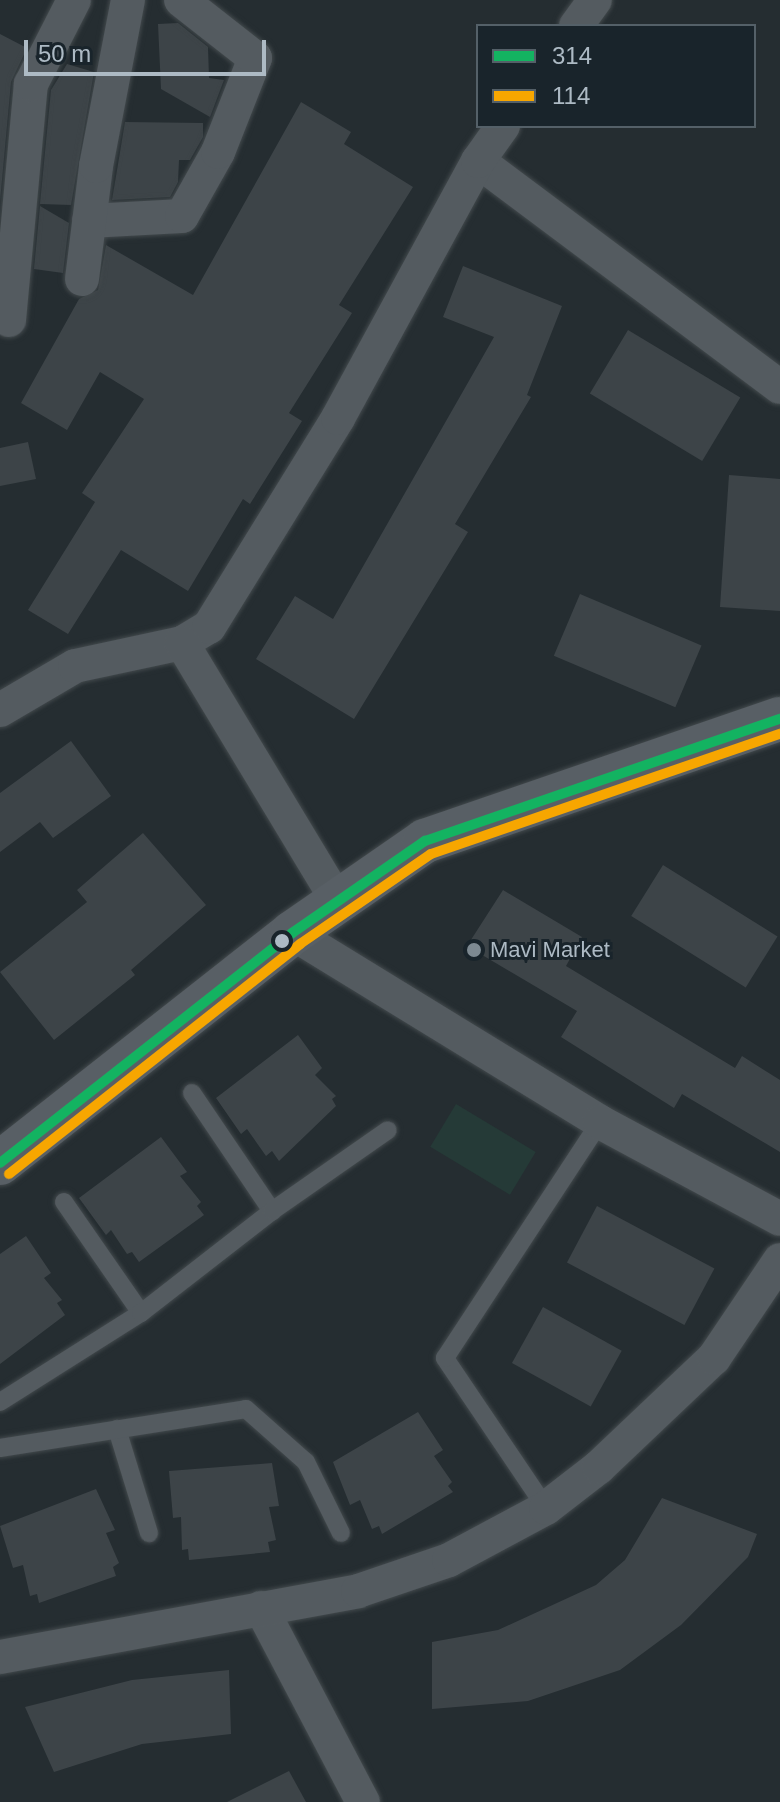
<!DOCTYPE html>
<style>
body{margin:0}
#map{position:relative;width:780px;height:1802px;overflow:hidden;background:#252d31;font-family:Arial,sans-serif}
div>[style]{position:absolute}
.green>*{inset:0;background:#253a37;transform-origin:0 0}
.building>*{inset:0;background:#3d4448;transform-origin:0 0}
.roads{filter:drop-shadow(0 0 2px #42494c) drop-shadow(0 0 2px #42494c)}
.lane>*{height:18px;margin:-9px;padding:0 9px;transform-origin:9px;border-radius:9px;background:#545b60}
.street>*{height:34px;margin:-17px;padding:0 17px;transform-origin:17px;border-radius:17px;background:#545b60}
.secondary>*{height:44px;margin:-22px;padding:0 22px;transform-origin:22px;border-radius:22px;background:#585f65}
.bus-1>*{height:10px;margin:-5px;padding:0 5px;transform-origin:5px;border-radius:5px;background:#13b361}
.bus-2>*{height:10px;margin:-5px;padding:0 5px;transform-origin:5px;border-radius:5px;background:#f7a600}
.dots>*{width:22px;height:22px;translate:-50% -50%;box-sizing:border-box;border:4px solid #19242b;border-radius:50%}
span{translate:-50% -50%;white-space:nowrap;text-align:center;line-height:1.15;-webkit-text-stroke:6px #19242b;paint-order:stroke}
.poi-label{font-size:22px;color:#adbac4}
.left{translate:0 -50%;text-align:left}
.legend{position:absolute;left:476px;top:24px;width:280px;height:104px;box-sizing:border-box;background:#19242b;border:2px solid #546068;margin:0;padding:10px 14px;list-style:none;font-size:24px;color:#adbac4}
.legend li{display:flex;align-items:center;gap:16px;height:40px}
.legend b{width:40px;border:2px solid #546068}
.scale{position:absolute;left:24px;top:40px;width:242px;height:36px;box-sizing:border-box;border:4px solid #adbac4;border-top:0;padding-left:10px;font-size:24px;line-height:28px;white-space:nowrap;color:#adbac4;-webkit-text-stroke:6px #19242b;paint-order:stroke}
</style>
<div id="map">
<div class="green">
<div style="left:456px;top:1104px;width:93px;height:50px;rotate:31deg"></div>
</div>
<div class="building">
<div style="clip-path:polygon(178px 23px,208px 47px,209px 78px,224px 80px,210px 117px,161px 89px,158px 24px)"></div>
<div style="clip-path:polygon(0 34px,27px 48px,11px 82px,0 201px)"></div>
<div style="clip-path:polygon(67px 64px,94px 72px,71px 205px,40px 204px,51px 90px)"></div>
<div style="clip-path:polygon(301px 102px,351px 132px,344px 144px,413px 187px,339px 305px,352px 313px,289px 413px,302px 421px,250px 504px,243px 499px,188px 591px,121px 550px,68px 634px,28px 610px,95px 502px,82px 493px,144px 399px,100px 372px,67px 430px,21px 403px,79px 299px,98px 290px,106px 245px,193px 295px)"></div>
<div style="clip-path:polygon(125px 122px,203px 123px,203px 137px,190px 160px,179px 160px,178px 182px,170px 197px,112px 200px)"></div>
<div style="clip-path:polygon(40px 206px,69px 223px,63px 273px,34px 269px)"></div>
<div style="clip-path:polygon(463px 266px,562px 306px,527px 395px,531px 397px,455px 524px,468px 532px,354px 719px,256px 659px,295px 596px,333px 619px,494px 337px,443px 317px)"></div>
<div style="left:628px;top:330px;width:131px;height:74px;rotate:31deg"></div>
<div style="clip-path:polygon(28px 442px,36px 479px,0 486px,0 448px)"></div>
<div style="clip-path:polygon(729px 475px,780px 479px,780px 611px,720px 607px)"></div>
<div style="left:580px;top:594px;width:132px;height:67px;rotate:23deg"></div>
<div style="clip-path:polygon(71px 741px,111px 796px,53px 838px,40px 822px,0 852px,0 793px)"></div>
<div style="clip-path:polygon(143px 833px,206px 905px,131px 970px,135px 975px,54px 1040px,0 972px,87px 902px,77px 890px)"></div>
<div style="left:663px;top:865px;width:135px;height:60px;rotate:32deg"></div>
<div style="clip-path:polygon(503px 890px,582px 937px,566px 966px,735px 1068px,742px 1056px,780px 1080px,780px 1152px,682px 1094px,674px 1108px,561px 1037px,577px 1011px,467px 946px)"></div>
<div style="clip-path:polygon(298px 1035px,322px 1068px,315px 1075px,336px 1096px,332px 1099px,336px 1106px,279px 1161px,272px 1151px,266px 1156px,247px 1129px,241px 1134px,216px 1098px)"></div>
<div style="clip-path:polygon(161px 1137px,187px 1172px,180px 1176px,201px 1202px,197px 1206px,204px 1215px,139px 1262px,132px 1252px,127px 1254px,111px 1230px,106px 1235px,79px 1198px)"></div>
<div style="left:597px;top:1206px;width:133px;height:64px;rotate:28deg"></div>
<div style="clip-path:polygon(26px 1236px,51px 1273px,44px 1278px,62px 1300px,57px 1303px,65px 1315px,0 1364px,0 1254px)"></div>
<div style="left:543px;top:1307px;width:90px;height:64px;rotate:29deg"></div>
<div style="clip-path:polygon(418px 1412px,443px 1450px,434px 1456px,452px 1482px,448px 1486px,453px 1492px,382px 1534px,379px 1526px,372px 1529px,360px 1500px,350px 1505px,333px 1462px)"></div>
<div style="clip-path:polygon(272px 1463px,279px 1506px,269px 1507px,276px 1540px,268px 1542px,270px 1552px,189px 1560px,188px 1549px,182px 1550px,181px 1517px,173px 1518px,169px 1471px)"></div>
<div style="clip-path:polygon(96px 1489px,115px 1530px,106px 1533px,119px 1563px,113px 1567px,116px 1576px,39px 1603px,37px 1594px,30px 1596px,23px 1565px,13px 1568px,0 1526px)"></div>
<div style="clip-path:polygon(662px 1498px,757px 1534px,748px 1557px,681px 1625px,620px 1670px,528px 1701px,432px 1709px,432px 1642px,498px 1630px,596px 1585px,625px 1560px)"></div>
<div style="clip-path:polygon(229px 1670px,231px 1734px,142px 1744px,54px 1772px,25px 1707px,132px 1680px)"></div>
<div style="clip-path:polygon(289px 1771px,306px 1802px,227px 1802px)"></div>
</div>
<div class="roads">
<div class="lane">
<div style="left:192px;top:1093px;width:143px;rotate:55.9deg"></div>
<div style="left:64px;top:1202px;width:135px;rotate:55.3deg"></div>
<div style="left:0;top:1402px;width:167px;rotate:-32.3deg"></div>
<div style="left:141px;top:1313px;width:166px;rotate:-37.9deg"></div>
<div style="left:272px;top:1211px;width:141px;rotate:-34.9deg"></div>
<div style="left:117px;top:1429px;width:109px;rotate:72.9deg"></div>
<div style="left:0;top:1448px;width:249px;rotate:-9deg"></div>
<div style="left:246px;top:1409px;width:80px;rotate:41.5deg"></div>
<div style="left:306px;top:1462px;width:79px;rotate:63.8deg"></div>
<div style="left:546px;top:1508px;width:181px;rotate:-124deg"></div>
<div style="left:445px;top:1358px;width:282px;rotate:-56.7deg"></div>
</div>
<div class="street">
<div style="left:576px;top:26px;width:32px;rotate:-54deg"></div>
<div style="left:478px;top:161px;width:377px;rotate:36.8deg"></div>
<div style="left:89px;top:221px;width:93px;rotate:-3.1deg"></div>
<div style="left:182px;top:216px;width:73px;rotate:-60.6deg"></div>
<div style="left:218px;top:152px;width:101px;rotate:-68.5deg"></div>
<div style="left:255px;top:58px;width:94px;rotate:-141.9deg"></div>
<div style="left:82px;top:279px;width:114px;rotate:-82.9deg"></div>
<div style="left:96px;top:166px;width:169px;rotate:-79.1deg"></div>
<div style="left:9px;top:320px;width:237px;rotate:-84.7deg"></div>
<div style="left:31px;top:84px;width:94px;rotate:-62.9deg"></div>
<div style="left:182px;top:643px;width:31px;rotate:-31deg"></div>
<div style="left:209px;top:627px;width:246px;rotate:-58.3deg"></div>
<div style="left:338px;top:418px;width:293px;rotate:-61.4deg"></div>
<div style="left:478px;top:161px;width:43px;rotate:-54.5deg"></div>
<div style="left:0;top:710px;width:87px;rotate:-30.4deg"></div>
<div style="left:75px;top:666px;width:109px;rotate:-12.1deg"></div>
<div style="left:182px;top:643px;width:300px;rotate:58.9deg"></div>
<div style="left:292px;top:933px;width:361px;rotate:31.5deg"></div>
<div style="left:600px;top:1122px;width:204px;rotate:28.3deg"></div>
<div style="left:261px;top:1608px;width:219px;rotate:62.3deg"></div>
<div style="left:0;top:1657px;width:364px;rotate:-10.4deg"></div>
<div style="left:358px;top:1591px;width:96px;rotate:-18.8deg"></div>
<div style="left:449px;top:1560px;width:110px;rotate:-28.2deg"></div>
<div style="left:546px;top:1508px;width:67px;rotate:-37.7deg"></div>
<div style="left:599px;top:1467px;width:158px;rotate:-43.5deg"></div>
<div style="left:714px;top:1358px;width:118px;rotate:-56deg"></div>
</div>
<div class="secondary">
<div style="left:0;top:1163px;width:372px;rotate:-38.2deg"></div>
<div style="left:292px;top:933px;width:162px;rotate:-34.7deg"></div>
<div style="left:425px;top:841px;width:375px;rotate:-19deg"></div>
</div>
</div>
<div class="bus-1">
<div style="left:0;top:1163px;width:372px;rotate:-38.2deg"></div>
<div style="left:292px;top:933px;width:162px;rotate:-34.7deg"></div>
<div style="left:425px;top:841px;width:375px;rotate:-19deg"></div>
</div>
<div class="bus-2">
<div style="left:9px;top:1174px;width:371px;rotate:-38.3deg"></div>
<div style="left:300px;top:944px;width:159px;rotate:-34.5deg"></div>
<div style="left:431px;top:854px;width:369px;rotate:-19deg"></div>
</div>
<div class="dots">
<div style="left:282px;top:941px;background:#adbac4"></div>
<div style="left:474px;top:950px;background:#7d8991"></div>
</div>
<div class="poi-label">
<span class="left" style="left:490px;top:950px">Mavi Market</span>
</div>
<ul class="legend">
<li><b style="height:10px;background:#13b361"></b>314</li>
<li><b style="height:10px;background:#f7a600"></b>114</li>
</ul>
<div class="scale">50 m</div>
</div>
